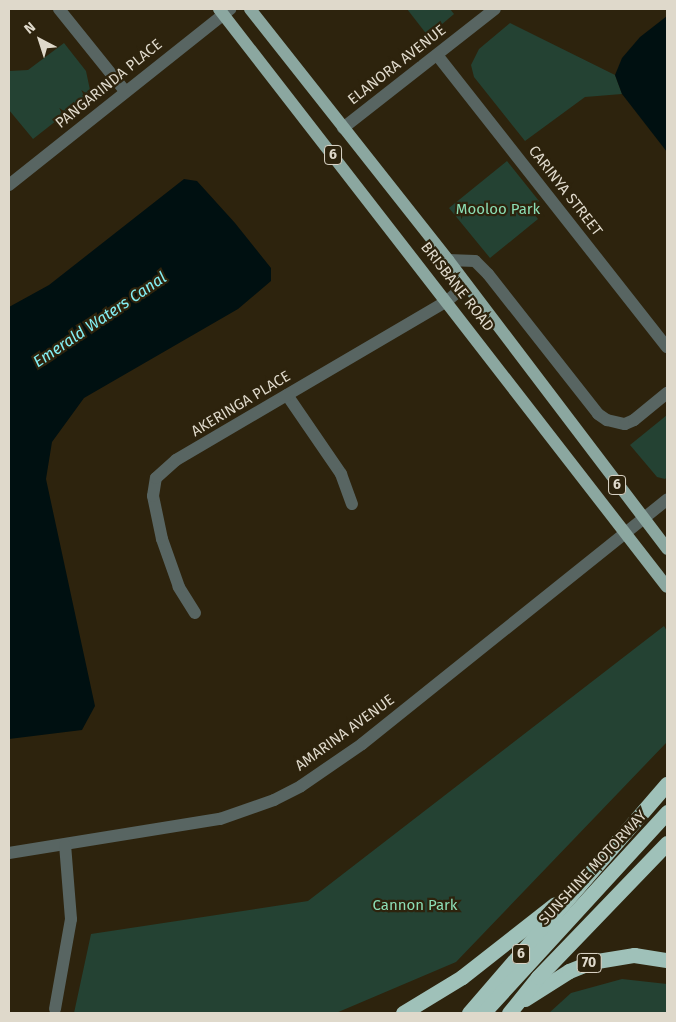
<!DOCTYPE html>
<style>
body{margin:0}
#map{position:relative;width:676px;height:1022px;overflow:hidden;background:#2d230d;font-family:"Fira Sans",sans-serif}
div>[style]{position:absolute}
.green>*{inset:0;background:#244233}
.water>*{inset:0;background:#001011}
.minor>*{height:12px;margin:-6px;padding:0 6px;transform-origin:6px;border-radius:6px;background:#586562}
.major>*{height:12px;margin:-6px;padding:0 6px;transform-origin:6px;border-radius:6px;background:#8ba7a0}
.highway>*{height:15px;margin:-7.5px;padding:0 7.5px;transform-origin:7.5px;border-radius:7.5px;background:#9fc1b9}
span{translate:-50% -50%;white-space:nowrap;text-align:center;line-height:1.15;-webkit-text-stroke:4.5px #2d230d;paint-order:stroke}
.shield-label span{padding:1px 4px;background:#2d230d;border:1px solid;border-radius:4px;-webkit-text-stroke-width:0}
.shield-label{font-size:14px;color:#dfd9cb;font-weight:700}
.street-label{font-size:15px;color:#dfd9cb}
.park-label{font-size:15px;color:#8cdeb5}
.water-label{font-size:16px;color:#84eff4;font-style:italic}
.frame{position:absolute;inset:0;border:10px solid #dfd9cb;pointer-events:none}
.north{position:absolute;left:15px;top:15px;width:50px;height:50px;-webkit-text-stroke:4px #2d230d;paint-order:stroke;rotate:320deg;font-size:14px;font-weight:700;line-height:20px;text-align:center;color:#dfd9cb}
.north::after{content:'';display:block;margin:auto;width:18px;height:22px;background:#dfd9cb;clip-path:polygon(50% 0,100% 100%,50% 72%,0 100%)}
</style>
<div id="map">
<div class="green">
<div style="clip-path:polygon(407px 9px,450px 9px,454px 14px,428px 36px)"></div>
<div style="clip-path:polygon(510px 23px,615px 75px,622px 94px,585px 97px,525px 141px,474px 77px,471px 65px,479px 49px)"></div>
<div style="clip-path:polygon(64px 43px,86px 71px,90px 90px,84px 99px,33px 139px,9px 110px,9px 71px,28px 70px)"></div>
<div style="clip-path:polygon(507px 161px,539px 201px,530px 208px,538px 219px,490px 258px,449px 208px)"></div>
<div style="clip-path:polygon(667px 415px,667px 477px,665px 479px,657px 477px,630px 445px)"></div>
<div style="clip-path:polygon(664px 626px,667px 631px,667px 742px,456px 962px,336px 1013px,74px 1013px,91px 934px,308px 901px)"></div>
<div style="clip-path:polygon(622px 979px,667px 984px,667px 1013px,549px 1013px,571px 993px)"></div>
</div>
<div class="water">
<div style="clip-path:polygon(667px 16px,667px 152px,622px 94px,615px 75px,622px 58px,640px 37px)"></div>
<div style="clip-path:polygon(184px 179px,197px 181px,235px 223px,271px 268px,271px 281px,238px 309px,84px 398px,52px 442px,46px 479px,95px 706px,82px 730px,9px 739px,9px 307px,49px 285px)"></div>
</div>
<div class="minor">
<div style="left:59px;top:9px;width:105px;rotate:51.2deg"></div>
<div style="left:437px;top:55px;width:372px;rotate:51.8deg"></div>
<div style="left:343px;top:128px;width:193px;rotate:-38.1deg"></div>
<div style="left:9px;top:185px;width:283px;rotate:-38.5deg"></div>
<div style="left:448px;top:260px;width:27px;rotate:2deg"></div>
<div style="left:475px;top:261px;width:18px;rotate:45deg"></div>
<div style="left:488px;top:274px;width:178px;rotate:51.8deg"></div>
<div style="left:598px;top:414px;width:11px;rotate:34deg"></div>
<div style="left:607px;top:420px;width:18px;rotate:13deg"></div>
<div style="left:625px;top:424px;width:10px;rotate:-24deg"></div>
<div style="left:634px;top:420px;width:43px;rotate:-39.3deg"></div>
<div style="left:287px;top:395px;width:96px;rotate:55.6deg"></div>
<div style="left:341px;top:474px;width:32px;rotate:70deg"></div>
<div style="left:195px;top:613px;width:31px;rotate:-122deg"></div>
<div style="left:179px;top:587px;width:51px;rotate:-109.5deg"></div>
<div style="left:162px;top:539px;width:44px;rotate:-101.8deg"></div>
<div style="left:153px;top:496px;width:18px;rotate:-81deg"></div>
<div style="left:156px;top:478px;width:27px;rotate:-42deg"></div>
<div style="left:176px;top:460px;width:314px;rotate:-30.4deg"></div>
<div style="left:447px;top:301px;width:25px;rotate:-40deg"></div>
<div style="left:9px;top:853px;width:214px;rotate:-9.2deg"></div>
<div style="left:220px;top:819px;width:57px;rotate:-19.4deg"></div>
<div style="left:274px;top:800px;width:30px;rotate:-27deg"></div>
<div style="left:301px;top:786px;width:74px;rotate:-34.5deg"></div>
<div style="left:362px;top:744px;width:391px;rotate:-38.7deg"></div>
<div style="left:55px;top:1009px;width:91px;rotate:-79.9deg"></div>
<div style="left:71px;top:919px;width:74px;rotate:-94.6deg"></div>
</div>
<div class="major">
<div style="left:219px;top:9px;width:731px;rotate:52.22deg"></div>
<div style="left:250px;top:9px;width:320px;rotate:51.7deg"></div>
<div style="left:448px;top:260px;width:363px;rotate:52.8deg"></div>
</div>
<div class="highway">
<div style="left:525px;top:999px;width:52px;rotate:-32.5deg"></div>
<div style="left:569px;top:971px;width:24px;rotate:-22deg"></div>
<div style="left:591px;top:962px;width:44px;rotate:-9.2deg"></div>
<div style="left:634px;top:955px;width:33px;rotate:9deg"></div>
<div style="left:403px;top:1013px;width:69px;rotate:-31.4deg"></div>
<div style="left:462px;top:977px;width:118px;rotate:-38.1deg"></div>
<div style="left:469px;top:1013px;width:303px;rotate:-49.2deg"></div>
<div style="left:483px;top:1013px;width:273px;rotate:-47.5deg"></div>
<div style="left:509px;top:1013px;width:46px;rotate:-51.1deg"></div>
<div style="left:538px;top:977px;width:186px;rotate:-46.1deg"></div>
</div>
<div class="shield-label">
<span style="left:333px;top:155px">6</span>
<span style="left:617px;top:485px">6</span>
<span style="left:521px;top:954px">6</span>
<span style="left:589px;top:963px">70</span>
</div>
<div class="street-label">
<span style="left:397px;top:65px;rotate:-38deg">ELANORA AVENUE</span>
<span style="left:109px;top:84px;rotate:-39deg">PANGARINDA PLACE</span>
<span style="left:565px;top:191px;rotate:52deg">CARINYA STREET</span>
<span style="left:457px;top:287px;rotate:52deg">BRISBANE ROAD</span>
<span style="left:241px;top:404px;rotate:-31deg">AKERINGA PLACE</span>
<span style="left:345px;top:733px;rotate:-36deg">AMARINA AVENUE</span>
<span style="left:593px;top:868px;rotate:-47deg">SUNSHINE MOTORWAY</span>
</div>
<div class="park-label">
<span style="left:498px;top:210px">Mooloo Park</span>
<span style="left:415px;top:906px">Cannon Park</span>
</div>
<div class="water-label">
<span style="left:100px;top:320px;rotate:-34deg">Emerald Waters Canal</span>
</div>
<div class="frame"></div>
<div class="north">N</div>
</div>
